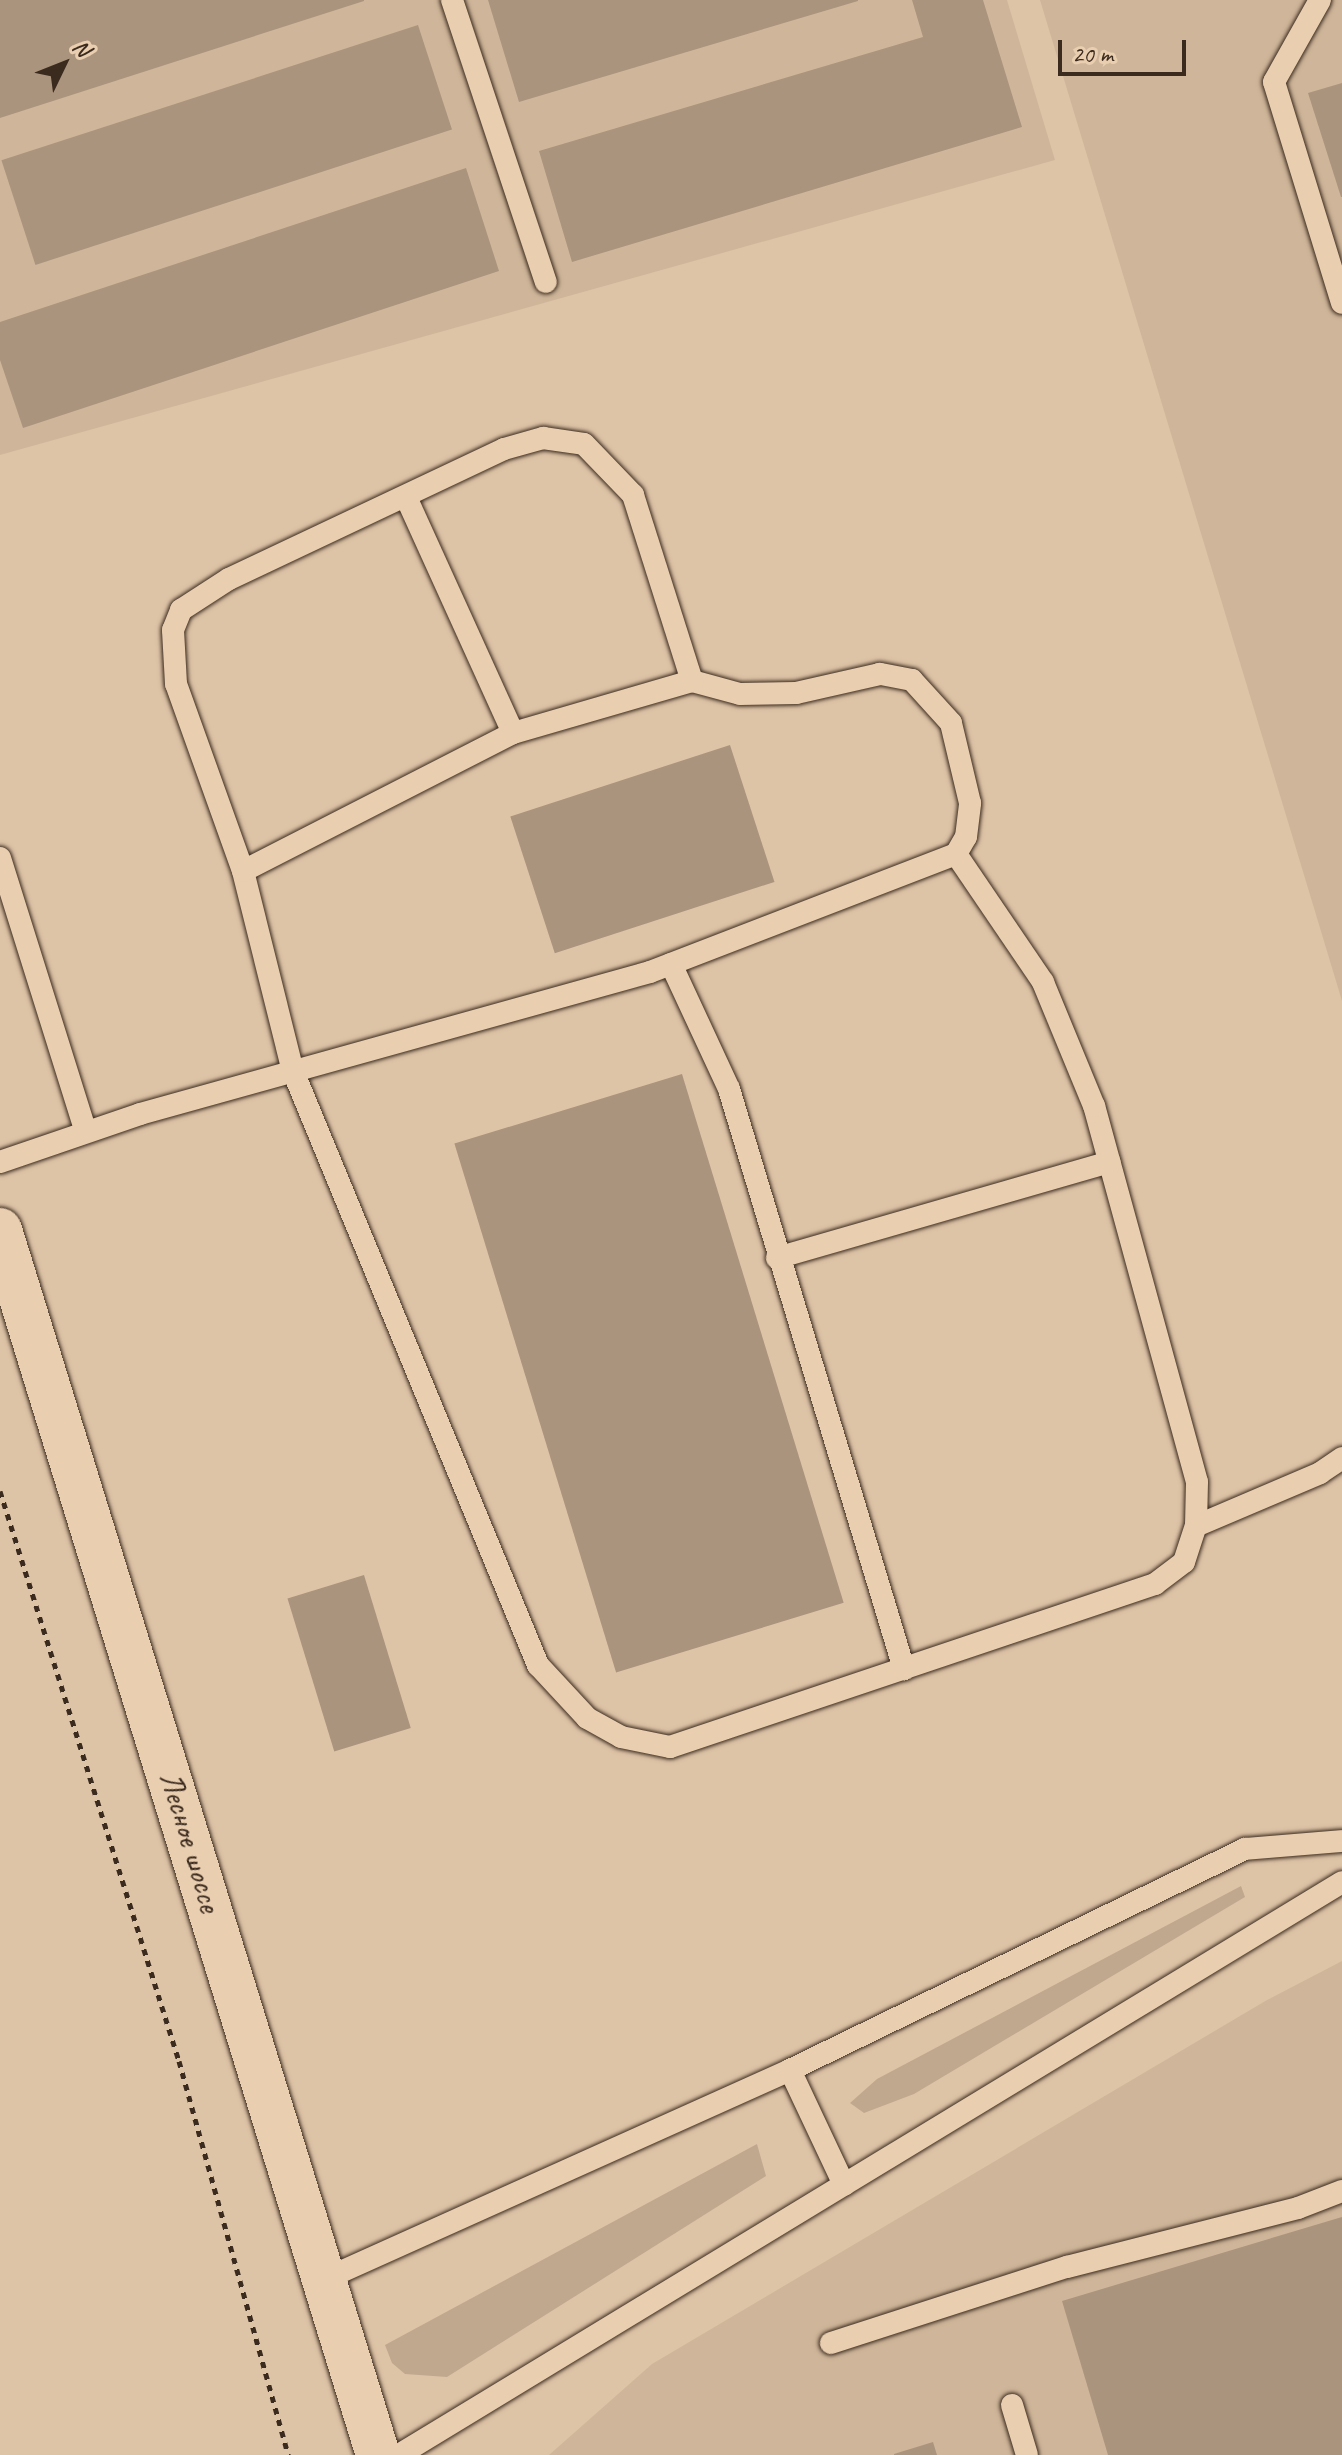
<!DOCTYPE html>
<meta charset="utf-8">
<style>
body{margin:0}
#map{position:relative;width:1342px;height:2455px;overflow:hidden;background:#dec4a7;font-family:Caveat,sans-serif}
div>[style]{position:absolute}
.built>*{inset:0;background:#cfb69a}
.green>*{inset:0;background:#c0a88e}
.building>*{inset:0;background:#ab947d;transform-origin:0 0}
.path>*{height:5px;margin-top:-2.5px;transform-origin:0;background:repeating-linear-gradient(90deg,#3b2a1e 0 6px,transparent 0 12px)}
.roads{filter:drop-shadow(0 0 2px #3b2a1e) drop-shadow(0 0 2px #3b2a1e)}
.service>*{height:22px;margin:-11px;padding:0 11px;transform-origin:11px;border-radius:11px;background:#e9ceb0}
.tertiary>*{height:44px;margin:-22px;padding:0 22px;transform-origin:22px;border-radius:22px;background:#e9ceb0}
span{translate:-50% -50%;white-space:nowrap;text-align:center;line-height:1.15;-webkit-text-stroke:7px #e9ceb0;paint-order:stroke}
.street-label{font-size:32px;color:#3b2a1e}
.north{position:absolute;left:24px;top:24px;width:80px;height:80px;-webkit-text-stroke:6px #e9ceb0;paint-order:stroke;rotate:47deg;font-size:22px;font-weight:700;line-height:32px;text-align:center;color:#3b2a1e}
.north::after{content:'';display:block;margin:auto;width:28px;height:36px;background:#3b2a1e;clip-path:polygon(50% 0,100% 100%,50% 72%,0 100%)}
.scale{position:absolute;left:1058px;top:40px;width:128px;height:36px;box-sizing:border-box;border:4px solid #3b2a1e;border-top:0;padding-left:10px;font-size:24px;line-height:28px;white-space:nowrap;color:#3b2a1e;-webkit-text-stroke:6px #e9ceb0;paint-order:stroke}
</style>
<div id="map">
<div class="built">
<div style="clip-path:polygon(0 0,1007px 0,1055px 160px,0 455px)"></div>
<div style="clip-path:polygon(1040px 0,1342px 0,1342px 1001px,1089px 162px)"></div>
<div style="clip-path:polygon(1342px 1961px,1342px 2455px,549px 2455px,652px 2364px,1267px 2000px)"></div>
</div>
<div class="green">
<div style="clip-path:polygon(1241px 1886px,1245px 1897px,914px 2094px,864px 2113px,850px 2103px,877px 2079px)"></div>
<div style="clip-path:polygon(757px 2144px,766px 2176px,447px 2377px,405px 2374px,392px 2363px,385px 2345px)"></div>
</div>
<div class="building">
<div style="clip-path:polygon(0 0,364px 0,364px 1px,0 118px)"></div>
<div style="clip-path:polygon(488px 0,858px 0,858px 1px,519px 102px)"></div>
<div style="clip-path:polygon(912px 0,983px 0,1022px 127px,572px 262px,539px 151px,923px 37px)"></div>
<div style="left:418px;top:25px;width:110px;height:438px;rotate:72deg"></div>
<div style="clip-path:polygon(1342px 83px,1342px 197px,1341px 197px,1308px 93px)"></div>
<div style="clip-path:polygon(466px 168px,499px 271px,23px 428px,0 360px,0 322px)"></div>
<div style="left:730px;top:745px;width:144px;height:231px;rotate:72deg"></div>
<div style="left:682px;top:1074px;width:553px;height:238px;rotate:73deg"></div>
<div style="left:364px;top:1575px;width:160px;height:80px;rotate:73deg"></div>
<div style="clip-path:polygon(1342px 2217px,1342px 2455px,1108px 2455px,1062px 2301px)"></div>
<div style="clip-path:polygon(933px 2442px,937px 2455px,894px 2455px,894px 2454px)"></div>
</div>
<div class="path">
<div style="left:0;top:1491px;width:597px;rotate:72.57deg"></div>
<div style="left:179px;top:2061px;width:409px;rotate:74.5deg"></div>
</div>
<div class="roads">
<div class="service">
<div style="left:452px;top:0;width:297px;rotate:71.6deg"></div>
<div style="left:1320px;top:0;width:94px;rotate:119.3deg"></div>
<div style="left:1274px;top:82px;width:231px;rotate:72.9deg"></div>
<div style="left:406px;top:497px;width:259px;rotate:65.6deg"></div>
<div style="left:0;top:858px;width:287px;rotate:72.6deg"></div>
<div style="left:243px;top:871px;width:206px;rotate:76deg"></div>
<div style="left:293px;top:1071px;width:643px;rotate:67.59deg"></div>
<div style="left:538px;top:1665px;width:72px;rotate:47.2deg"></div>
<div style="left:587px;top:1718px;width:39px;rotate:29deg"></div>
<div style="left:621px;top:1737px;width:50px;rotate:11.5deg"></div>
<div style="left:670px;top:1747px;width:512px;rotate:-18.58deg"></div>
<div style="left:1155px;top:1584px;width:36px;rotate:-37deg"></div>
<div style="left:1184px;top:1562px;width:38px;rotate:-72deg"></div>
<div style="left:1196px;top:1526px;width:44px;rotate:-88.7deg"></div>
<div style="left:1197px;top:1482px;width:390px;rotate:-105.3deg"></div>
<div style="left:1094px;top:1106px;width:134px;rotate:-112.4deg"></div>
<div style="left:1043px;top:982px;width:155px;rotate:-124.2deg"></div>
<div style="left:671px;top:964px;width:138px;rotate:65.1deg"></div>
<div style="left:729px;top:1089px;width:606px;rotate:73.21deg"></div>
<div style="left:0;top:1162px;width:148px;rotate:-18.9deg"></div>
<div style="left:140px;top:1114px;width:529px;rotate:-15.56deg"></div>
<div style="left:650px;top:972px;width:328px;rotate:-21.1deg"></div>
<div style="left:956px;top:854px;width:20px;rotate:-60deg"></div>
<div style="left:966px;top:837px;width:34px;rotate:-83deg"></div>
<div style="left:970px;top:803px;width:82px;rotate:-103.4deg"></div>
<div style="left:951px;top:723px;width:58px;rotate:-132.2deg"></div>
<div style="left:912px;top:680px;width:33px;rotate:-169deg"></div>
<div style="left:880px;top:674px;width:86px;rotate:167.3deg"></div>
<div style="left:796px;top:693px;width:56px;rotate:179deg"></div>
<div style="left:740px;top:694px;width:50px;rotate:-164.8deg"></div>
<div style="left:692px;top:681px;width:186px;rotate:163.8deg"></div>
<div style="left:513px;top:733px;width:303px;rotate:152.9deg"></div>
<div style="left:243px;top:871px;width:199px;rotate:-109.7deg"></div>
<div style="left:176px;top:684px;width:54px;rotate:-93.2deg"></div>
<div style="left:173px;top:630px;width:22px;rotate:-68deg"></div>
<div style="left:181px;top:610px;width:57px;rotate:-32.9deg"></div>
<div style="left:229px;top:579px;width:304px;rotate:-25.3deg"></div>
<div style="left:504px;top:449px;width:41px;rotate:-15.8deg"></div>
<div style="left:543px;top:438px;width:41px;rotate:8.3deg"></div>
<div style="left:584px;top:444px;width:71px;rotate:46.1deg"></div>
<div style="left:633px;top:495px;width:195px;rotate:72.4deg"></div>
<div style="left:777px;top:1258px;width:346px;rotate:-16.1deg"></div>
<div style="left:1196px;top:1526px;width:135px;rotate:-23.1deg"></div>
<div style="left:1320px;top:1473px;width:27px;rotate:-34deg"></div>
<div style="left:790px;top:2070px;width:127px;rotate:64.8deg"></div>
<div style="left:325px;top:2279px;width:510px;rotate:-24.2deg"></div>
<div style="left:790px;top:2070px;width:506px;rotate:-25.91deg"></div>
<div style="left:1245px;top:1849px;width:97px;rotate:-4.7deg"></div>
<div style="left:831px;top:2343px;width:248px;rotate:-17.9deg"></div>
<div style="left:1067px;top:2267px;width:238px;rotate:-14.3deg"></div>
<div style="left:1298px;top:2208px;width:47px;rotate:-21.1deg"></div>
<div style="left:1012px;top:2405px;width:52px;rotate:73.3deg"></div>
<div style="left:399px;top:2455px;width:1103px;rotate:-31.28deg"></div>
</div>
<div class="tertiary">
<div style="left:0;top:1230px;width:1282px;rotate:72.85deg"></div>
</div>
</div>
<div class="street-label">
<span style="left:190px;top:1842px;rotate:73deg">Лесное шоссе</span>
</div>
<div class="north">N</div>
<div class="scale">20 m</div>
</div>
